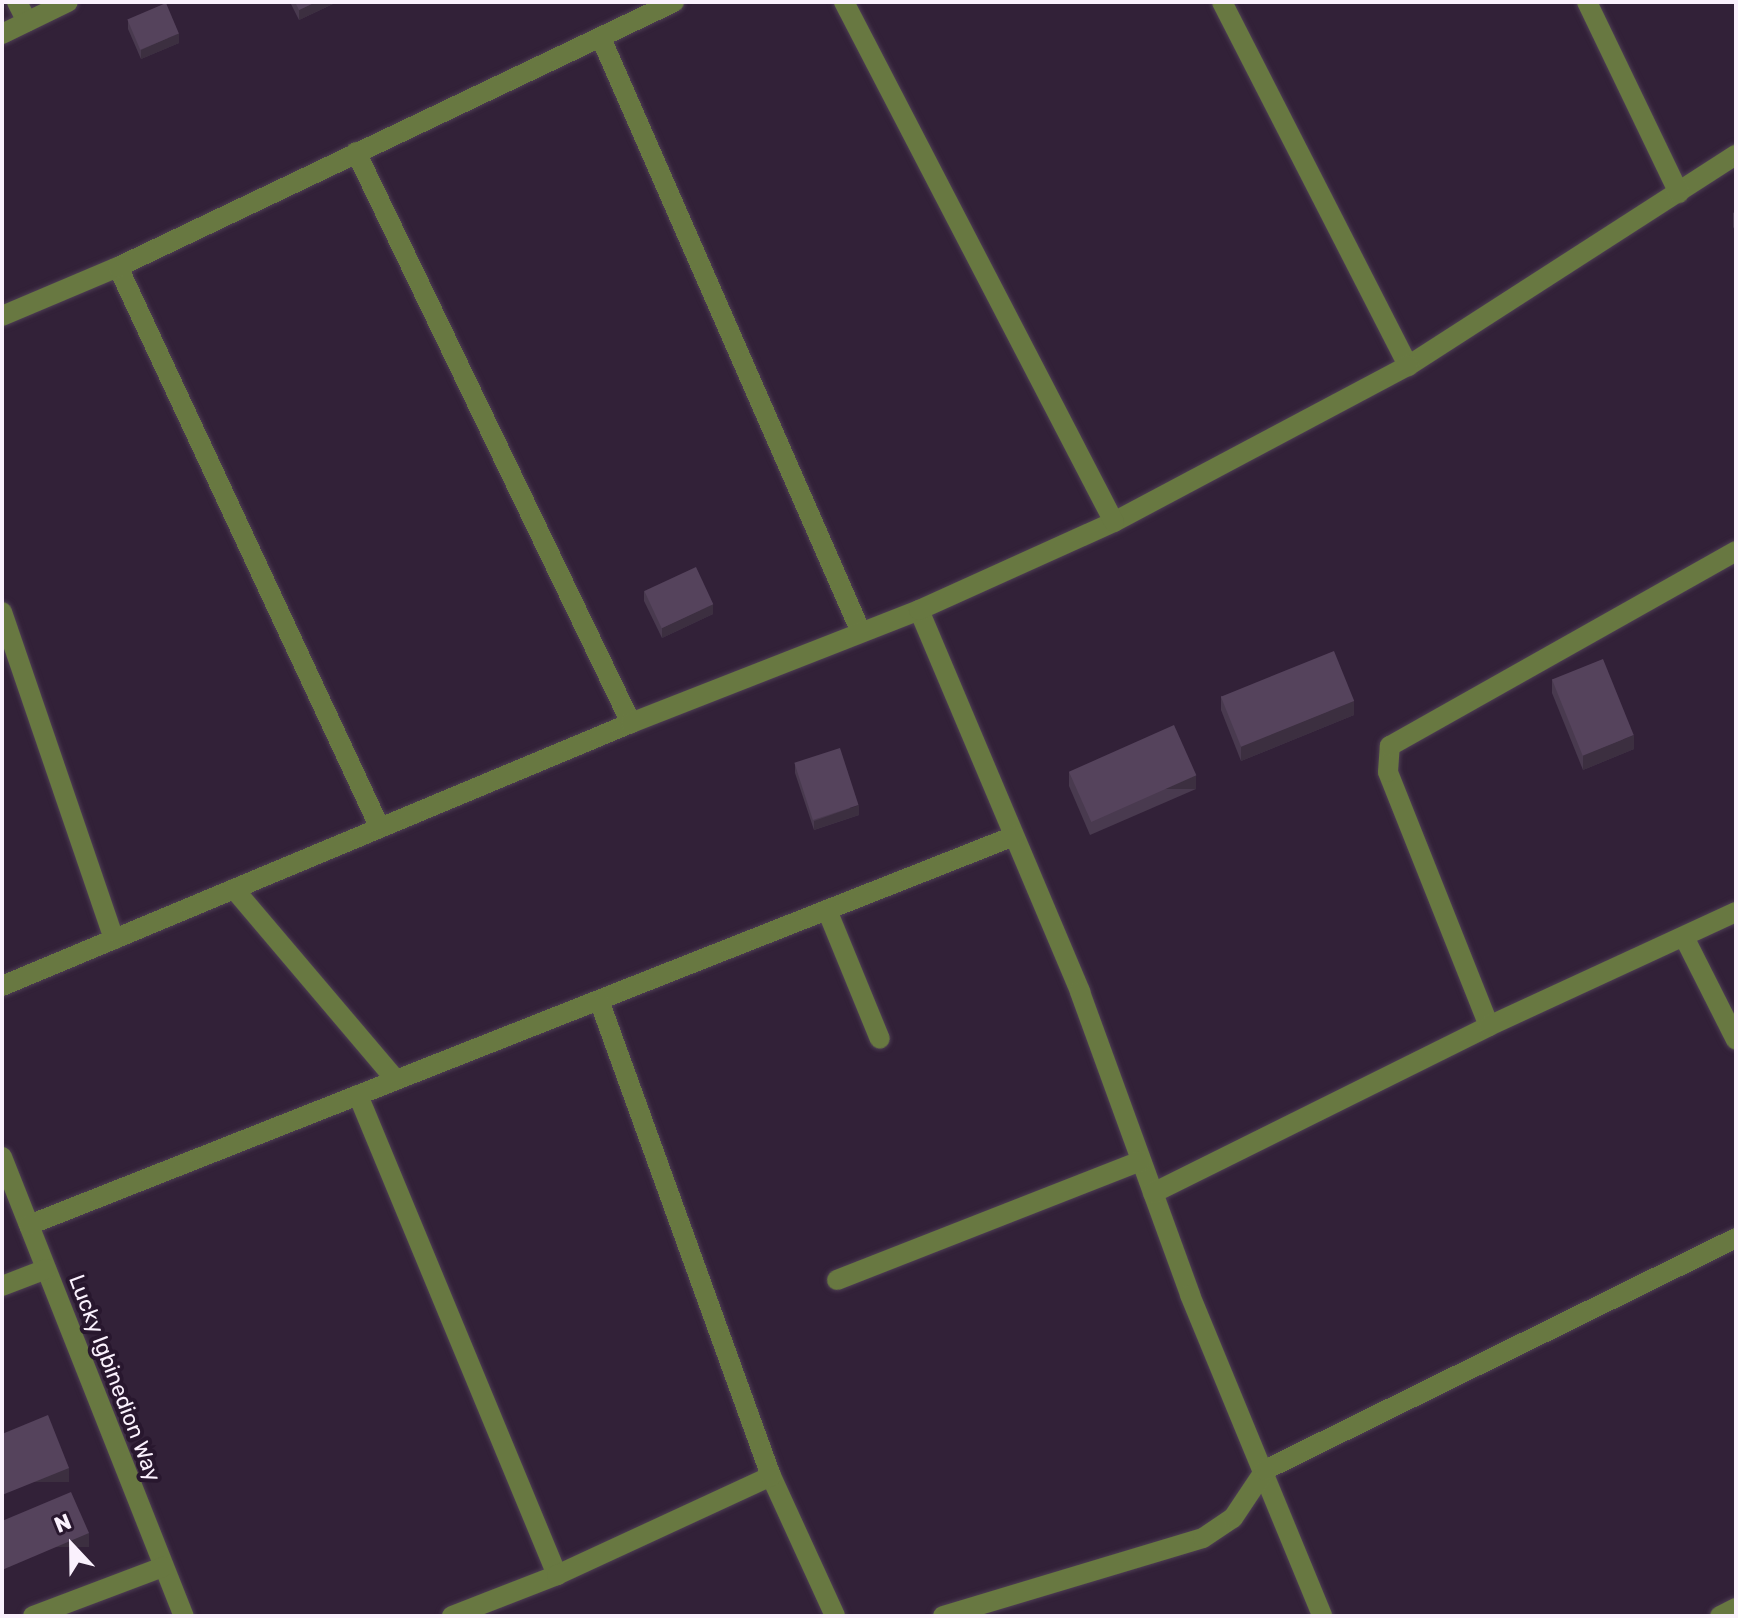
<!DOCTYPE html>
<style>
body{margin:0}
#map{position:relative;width:1738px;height:1618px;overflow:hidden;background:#322138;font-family:Rubik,sans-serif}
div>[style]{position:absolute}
.roads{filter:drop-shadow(0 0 2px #4e3e54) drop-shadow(0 0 2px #4e3e54)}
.minor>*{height:20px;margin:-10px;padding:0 10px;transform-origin:10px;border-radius:10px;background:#687841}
.wall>*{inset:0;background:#493a4f}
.shaded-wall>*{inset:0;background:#3c2f40;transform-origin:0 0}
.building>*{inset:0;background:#55435c;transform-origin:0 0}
span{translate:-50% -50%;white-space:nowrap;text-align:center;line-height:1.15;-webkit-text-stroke:8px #28172e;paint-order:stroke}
.street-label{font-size:22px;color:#faf1fd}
.frame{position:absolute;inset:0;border:4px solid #faf1fd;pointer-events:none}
.north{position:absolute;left:32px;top:1506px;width:80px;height:80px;-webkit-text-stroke:6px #28172e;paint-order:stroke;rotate:338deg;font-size:22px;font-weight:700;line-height:32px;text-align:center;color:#faf1fd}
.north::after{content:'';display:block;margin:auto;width:28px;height:36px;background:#faf1fd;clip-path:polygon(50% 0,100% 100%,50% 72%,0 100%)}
</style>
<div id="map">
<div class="roads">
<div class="minor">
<div style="left:17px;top:2px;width:22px;rotate:63deg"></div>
<div style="left:1222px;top:2px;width:409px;rotate:62.9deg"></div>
<div style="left:1408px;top:366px;width:390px;rotate:-32.8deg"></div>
<div style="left:1587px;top:2px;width:212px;rotate:64.3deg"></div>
<div style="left:2px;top:34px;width:73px;rotate:-25.9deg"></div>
<div style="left:601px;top:38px;width:646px;rotate:66.37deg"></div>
<div style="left:356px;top:152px;width:634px;rotate:64.28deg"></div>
<div style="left:118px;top:267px;width:619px;rotate:64.97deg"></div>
<div style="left:2px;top:316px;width:126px;rotate:-22.9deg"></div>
<div style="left:118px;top:267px;width:616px;rotate:-25.48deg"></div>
<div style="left:1114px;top:522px;width:333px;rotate:-28deg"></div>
<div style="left:919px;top:610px;width:415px;rotate:67.1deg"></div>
<div style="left:1080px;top:992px;width:322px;rotate:70deg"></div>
<div style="left:1190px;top:1295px;width:347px;rotate:67.6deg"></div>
<div style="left:2px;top:612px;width:346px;rotate:71.1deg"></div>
<div style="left:234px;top:889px;width:250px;rotate:49.7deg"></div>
<div style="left:827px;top:910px;width:139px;rotate:67.7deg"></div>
<div style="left:1684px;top:937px;width:115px;rotate:63.2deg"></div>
<div style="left:2px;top:986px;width:682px;rotate:-22.69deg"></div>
<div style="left:631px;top:723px;width:309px;rotate:-21.4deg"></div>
<div style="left:919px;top:610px;width:214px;rotate:-24.3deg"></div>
<div style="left:1114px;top:522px;width:586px;rotate:-117.44deg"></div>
<div style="left:1489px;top:1026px;width:273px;rotate:-111.7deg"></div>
<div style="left:1388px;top:772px;width:26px;rotate:-86deg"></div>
<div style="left:1390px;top:746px;width:397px;rotate:-29.4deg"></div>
<div style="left:358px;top:1095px;width:520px;rotate:67.48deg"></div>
<div style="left:2px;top:1157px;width:494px;rotate:68.4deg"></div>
<div style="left:1153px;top:1193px;width:375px;rotate:-26.4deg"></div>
<div style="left:1489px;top:1026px;width:272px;rotate:-24.8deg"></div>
<div style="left:29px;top:1225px;width:1059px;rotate:-21.55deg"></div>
<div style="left:837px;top:1280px;width:326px;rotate:-21.4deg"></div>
<div style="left:2px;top:1286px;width:47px;rotate:-21.1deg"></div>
<div style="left:771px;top:1476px;width:154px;rotate:65.4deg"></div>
<div style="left:33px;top:1616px;width:139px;rotate:-20.7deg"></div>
<div style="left:452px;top:1616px;width:113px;rotate:-21.3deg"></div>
<div style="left:557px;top:1575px;width:236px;rotate:-24.8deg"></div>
<div style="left:771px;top:1476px;width:506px;rotate:-109.87deg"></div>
<div style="left:943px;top:1616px;width:271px;rotate:-16.7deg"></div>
<div style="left:1203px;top:1538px;width:36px;rotate:-34deg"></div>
<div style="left:1233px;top:1518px;width:58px;rotate:-56.3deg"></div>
<div style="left:1265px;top:1470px;width:525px;rotate:-26.22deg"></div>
<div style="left:1720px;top:1616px;width:18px;rotate:-27deg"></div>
</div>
</div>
<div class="wall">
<div style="clip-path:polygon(290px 2px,335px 2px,335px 3px,299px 20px)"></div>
<div style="clip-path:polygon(128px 20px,179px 43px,141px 59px,128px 29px)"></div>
<div style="clip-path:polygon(1736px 211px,1736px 232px,1733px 227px,1733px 213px)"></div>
<div style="clip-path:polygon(644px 591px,713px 614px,662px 638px,644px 601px)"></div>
<div style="clip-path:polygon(1552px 679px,1634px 749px,1583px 770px,1552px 693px)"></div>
<div style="clip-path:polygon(1221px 696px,1354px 715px,1241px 761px,1221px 710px)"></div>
<div style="clip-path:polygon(795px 764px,859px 815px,814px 830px,795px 773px)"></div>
<div style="clip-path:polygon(1069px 772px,1196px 789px,1090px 835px,1069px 786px)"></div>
</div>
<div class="shaded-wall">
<div style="clip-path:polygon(316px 2px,335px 3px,299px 20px,299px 10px)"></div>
<div style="clip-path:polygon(179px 33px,179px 43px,141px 59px,141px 50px)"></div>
<div style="clip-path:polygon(713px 604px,713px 614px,662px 638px,662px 628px)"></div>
<div style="clip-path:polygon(3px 689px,3px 708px,2px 713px,2px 694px)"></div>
<div style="clip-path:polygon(1354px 701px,1354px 715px,1241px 761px,1241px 746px)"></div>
<div style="clip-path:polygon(1634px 735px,1634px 749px,1583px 770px,1583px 755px)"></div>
<div style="left:1196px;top:775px;width:14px;height:116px;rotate:90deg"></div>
<div style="clip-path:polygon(859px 805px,859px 815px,814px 830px,814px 821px)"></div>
<div style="left:69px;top:1468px;width:14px;height:72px;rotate:90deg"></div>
<div style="left:89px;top:1533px;width:14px;height:95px;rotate:90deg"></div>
</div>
<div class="building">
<div style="clip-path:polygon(295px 2px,316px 2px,299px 10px)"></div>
<div style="left:166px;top:3px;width:33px;height:42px;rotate:67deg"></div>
<div style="left:696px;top:567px;width:41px;height:57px;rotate:65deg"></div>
<div style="left:1334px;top:651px;width:54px;height:122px;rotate:68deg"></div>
<div style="left:1603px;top:659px;width:82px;height:55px;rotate:68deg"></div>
<div style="left:1174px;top:725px;width:55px;height:115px;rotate:66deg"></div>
<div style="left:840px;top:748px;width:60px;height:48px;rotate:72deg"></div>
<div style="clip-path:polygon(48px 1415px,69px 1468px,2px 1495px,2px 1434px)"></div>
<div style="clip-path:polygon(71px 1492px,89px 1533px,2px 1570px,2px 1521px)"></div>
</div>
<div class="street-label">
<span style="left:115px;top:1378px;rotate:69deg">Lucky Igbinedion Way</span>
</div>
<div class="frame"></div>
<div class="north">N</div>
</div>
